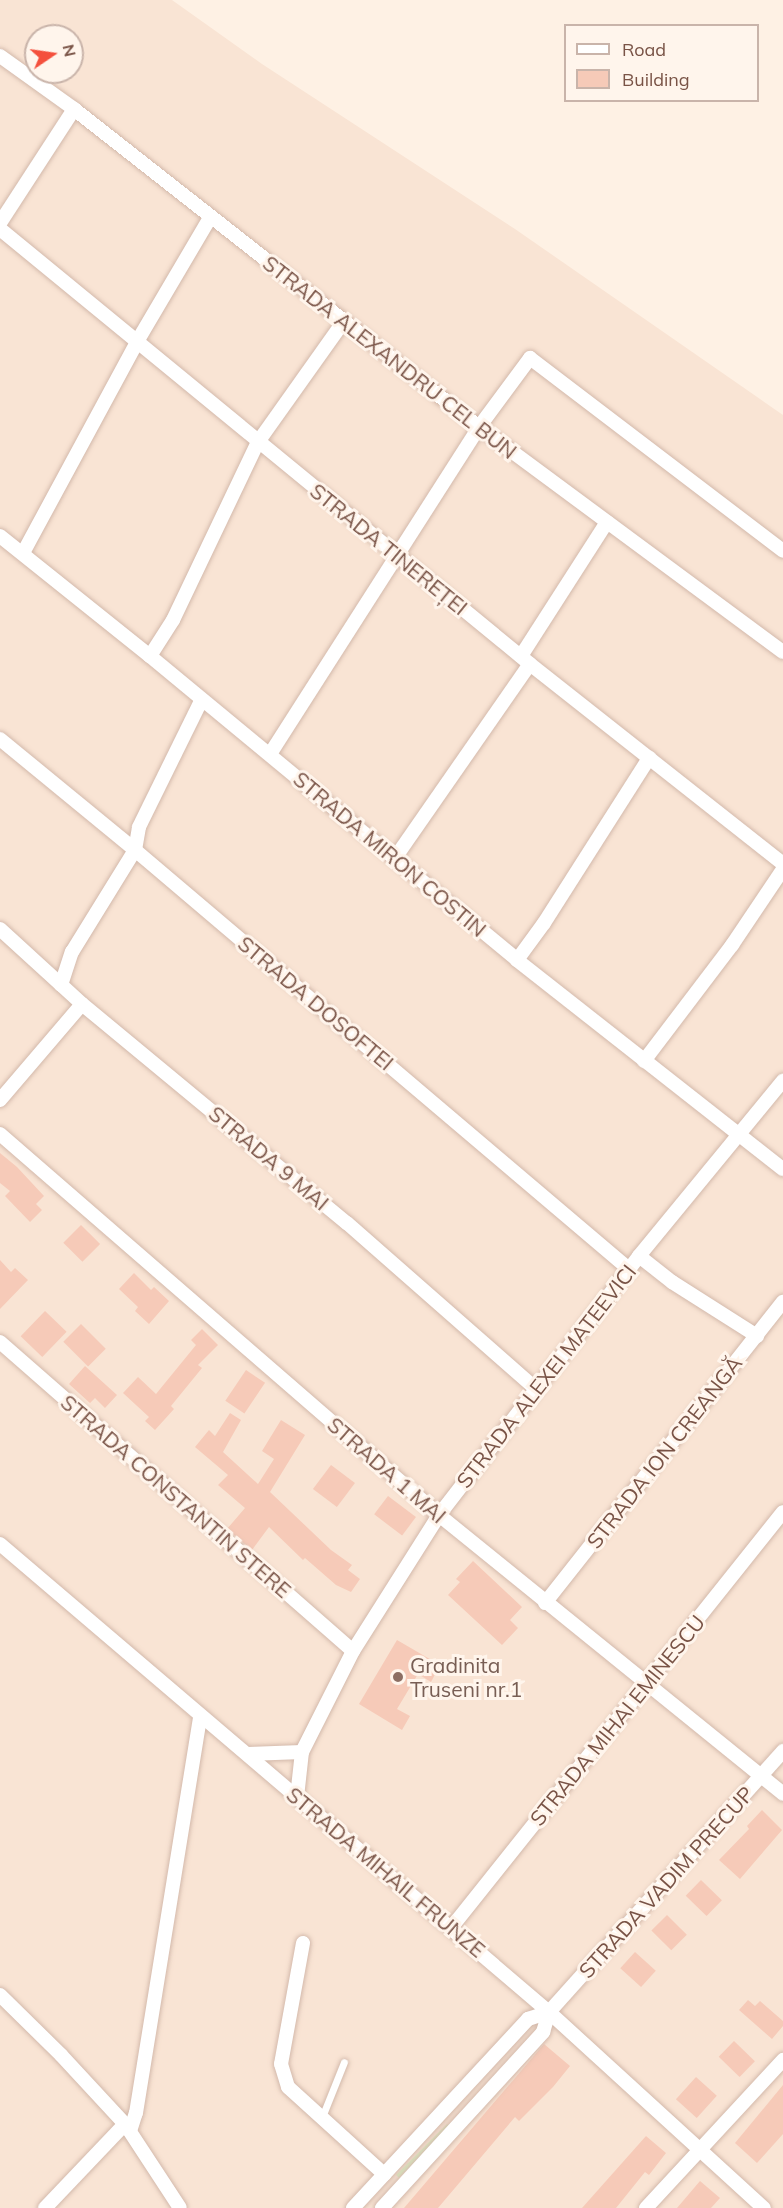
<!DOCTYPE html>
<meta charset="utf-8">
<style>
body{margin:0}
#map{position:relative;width:783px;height:2208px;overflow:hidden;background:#fef1e4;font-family:Mulish,sans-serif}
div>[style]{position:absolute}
.residential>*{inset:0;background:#f9e4d4}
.green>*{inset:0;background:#d8edc0;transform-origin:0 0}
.building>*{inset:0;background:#f6cab8;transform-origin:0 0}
.roads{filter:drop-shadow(0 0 2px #d3b9ab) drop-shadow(0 0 2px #d3b9ab)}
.service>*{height:7px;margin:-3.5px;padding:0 3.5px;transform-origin:3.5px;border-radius:3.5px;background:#fff}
.minor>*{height:14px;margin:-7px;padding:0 7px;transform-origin:7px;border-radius:7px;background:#fff}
.dots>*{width:16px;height:16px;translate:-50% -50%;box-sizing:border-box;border:3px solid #fff5ec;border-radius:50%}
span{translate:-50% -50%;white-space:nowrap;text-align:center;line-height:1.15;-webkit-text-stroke:6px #fff5ec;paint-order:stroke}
.street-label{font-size:21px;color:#795346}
.education-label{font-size:21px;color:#785e54}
.left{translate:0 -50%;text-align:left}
.legend{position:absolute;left:564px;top:24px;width:195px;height:78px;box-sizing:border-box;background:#fff5ec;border:2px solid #c9b4aa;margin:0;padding:8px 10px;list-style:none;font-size:18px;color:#795346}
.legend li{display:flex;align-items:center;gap:12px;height:30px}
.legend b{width:30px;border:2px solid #c9b4aa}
.north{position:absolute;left:24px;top:24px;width:60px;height:60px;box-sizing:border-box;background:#fff5ec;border:2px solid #c9b4aa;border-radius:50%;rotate:77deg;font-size:16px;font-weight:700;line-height:24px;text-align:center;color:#795346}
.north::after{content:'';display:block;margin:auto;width:21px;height:27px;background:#f4503d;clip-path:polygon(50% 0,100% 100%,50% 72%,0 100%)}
</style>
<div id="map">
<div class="residential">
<div style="clip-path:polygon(evenodd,0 0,172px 0,262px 64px,515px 229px,783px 415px,783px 2208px,0 2208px,0 0,36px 36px,72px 36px,72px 72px,36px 72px,36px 36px)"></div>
</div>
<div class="green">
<div style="left:447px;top:2124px;width:4px;height:72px;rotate:45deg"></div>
</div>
<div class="building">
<div style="clip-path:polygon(0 1153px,17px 1167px,44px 1196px,36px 1204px,42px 1210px,30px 1222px,5px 1196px,10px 1191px,0 1183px)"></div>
<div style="left:81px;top:1225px;width:27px;height:25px;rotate:45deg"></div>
<div style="clip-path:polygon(0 1260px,11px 1272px,15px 1268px,28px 1280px,0 1309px)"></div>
<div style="clip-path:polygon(134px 1273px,151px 1290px,154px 1287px,169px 1301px,149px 1324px,135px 1311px,138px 1307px,119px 1289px)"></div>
<div style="left:45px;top:1311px;width:30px;height:35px;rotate:44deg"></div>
<div style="left:81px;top:1324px;width:35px;height:25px;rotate:45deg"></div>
<div style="clip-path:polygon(202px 1329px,218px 1345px,198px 1365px,202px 1368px,171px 1406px,174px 1409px,155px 1430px,145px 1421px,149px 1417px,123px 1393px,138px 1377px,156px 1394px,196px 1345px,191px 1340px)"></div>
<div style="clip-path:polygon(85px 1366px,117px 1395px,105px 1408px,95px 1398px,90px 1403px,69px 1384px)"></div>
<div style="left:246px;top:1370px;width:23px;height:37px;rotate:34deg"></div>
<div style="clip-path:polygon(230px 1413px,241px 1420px,223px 1452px,258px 1484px,274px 1459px,262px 1451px,281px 1420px,305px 1435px,270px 1492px,331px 1550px,352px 1565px,348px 1570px,360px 1579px,351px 1592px,336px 1585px,305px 1558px,303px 1560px,269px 1527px,252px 1550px,227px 1529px,245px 1508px,218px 1485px,228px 1475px,195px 1447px,209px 1430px,215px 1436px)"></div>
<div style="left:331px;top:1465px;width:30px;height:30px;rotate:37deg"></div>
<div style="left:388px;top:1496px;width:35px;height:23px;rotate:37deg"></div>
<div style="clip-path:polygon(473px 1561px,522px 1607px,510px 1620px,518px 1628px,502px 1645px,448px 1595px,460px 1582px,456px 1579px)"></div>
<div style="clip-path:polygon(397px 1640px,440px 1665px,431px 1682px,418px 1674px,397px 1709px,410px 1716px,402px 1730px,359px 1704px)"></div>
<div style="clip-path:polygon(762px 1810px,782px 1830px,740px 1879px,719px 1860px,749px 1829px,747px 1826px)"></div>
<div style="left:701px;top:1880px;width:29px;height:22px;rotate:44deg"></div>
<div style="left:667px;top:1915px;width:28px;height:22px;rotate:45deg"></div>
<div style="left:635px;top:1952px;width:28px;height:22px;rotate:42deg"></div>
<div style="clip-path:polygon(748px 2000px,755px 2006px,760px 2001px,783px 2021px,783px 2026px,772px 2039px,739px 2010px)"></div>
<div style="left:734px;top:2041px;width:29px;height:22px;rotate:44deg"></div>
<div style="clip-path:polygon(544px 2044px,570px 2066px,553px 2087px,519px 2121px,515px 2117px,438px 2208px,404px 2208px)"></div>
<div style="left:696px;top:2077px;width:28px;height:30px;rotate:42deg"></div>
<div style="clip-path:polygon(783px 2085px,783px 2134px,757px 2163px,735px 2143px)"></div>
<div style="clip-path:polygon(646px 2136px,666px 2153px,649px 2175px,645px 2172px,616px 2208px,582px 2208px)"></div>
<div style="clip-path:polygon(700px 2181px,720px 2198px,711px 2208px,677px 2208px)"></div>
</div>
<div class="roads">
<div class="service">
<div style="left:322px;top:2117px;width:59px;rotate:-68.2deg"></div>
</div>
<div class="minor">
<div style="left:0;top:56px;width:91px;rotate:35.6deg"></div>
<div style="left:74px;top:109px;width:515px;rotate:38.14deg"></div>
<div style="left:479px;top:427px;width:378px;rotate:36.5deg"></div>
<div style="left:0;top:223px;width:136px;rotate:-57deg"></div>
<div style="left:0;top:229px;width:686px;rotate:39.38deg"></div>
<div style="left:530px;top:664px;width:323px;rotate:38.3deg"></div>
<div style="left:0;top:536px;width:192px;rotate:38.7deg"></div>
<div style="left:150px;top:656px;width:477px;rotate:39.6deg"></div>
<div style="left:517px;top:960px;width:338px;rotate:38.2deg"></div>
<div style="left:23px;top:553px;width:242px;rotate:-61.6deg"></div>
<div style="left:138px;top:340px;width:142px;rotate:-59.5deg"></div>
<div style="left:150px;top:656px;width:43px;rotate:-57.4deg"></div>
<div style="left:173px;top:620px;width:197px;rotate:-64.5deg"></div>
<div style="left:258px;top:442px;width:148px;rotate:-54.6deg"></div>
<div style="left:521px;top:656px;width:159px;rotate:-57.3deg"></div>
<div style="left:0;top:739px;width:175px;rotate:39.4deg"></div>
<div style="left:135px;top:850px;width:649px;rotate:40.31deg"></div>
<div style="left:270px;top:754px;width:388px;rotate:-57.4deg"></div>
<div style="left:479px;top:427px;width:86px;rotate:-53.5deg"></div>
<div style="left:530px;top:358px;width:318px;rotate:37.3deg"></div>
<div style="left:395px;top:858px;width:236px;rotate:-55.2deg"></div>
<div style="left:0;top:929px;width:111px;rotate:42.4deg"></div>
<div style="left:82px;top:1004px;width:344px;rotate:39.6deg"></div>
<div style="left:347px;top:1223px;width:252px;rotate:41.3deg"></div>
<div style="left:517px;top:960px;width:46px;rotate:-53.9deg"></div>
<div style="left:544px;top:923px;width:196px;rotate:-57.5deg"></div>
<div style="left:61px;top:985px;width:35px;rotate:-72deg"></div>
<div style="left:72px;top:952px;width:120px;rotate:-58.3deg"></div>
<div style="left:135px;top:850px;width:23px;rotate:-80deg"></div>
<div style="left:139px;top:827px;width:140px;rotate:-63.8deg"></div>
<div style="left:644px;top:1061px;width:146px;rotate:-52.8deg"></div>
<div style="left:732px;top:945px;width:92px;rotate:-56.1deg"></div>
<div style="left:0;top:1100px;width:126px;rotate:-49.5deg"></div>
<div style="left:0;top:1134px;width:581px;rotate:40.95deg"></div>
<div style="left:439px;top:1515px;width:443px;rotate:39deg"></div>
<div style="left:639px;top:1256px;width:42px;rotate:38.2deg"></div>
<div style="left:672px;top:1282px;width:101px;rotate:32.4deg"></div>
<div style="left:0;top:1342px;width:469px;rotate:41.2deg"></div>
<div style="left:0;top:1544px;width:721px;rotate:40.45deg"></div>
<div style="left:549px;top:2012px;width:291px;rotate:42.4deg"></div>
<div style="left:545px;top:1603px;width:384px;rotate:-51.7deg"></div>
<div style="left:248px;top:1754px;width:54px;rotate:-2.1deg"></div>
<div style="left:297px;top:1797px;width:45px;rotate:-83.7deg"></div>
<div style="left:302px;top:1752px;width:113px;rotate:-63.2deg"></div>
<div style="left:353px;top:1651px;width:161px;rotate:-57.7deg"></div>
<div style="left:439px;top:1515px;width:327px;rotate:-52.3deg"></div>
<div style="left:639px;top:1256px;width:227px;rotate:-50.6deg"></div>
<div style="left:451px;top:1928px;width:532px;rotate:-51.41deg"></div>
<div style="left:303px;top:1943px;width:123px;rotate:100.3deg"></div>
<div style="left:281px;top:2064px;width:24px;rotate:73deg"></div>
<div style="left:288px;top:2087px;width:130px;rotate:42.2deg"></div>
<div style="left:0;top:1995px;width:86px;rotate:44.5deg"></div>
<div style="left:61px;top:2055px;width:94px;rotate:47.2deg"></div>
<div style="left:125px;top:2124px;width:100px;rotate:56.8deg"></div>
<div style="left:130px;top:2131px;width:19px;rotate:-72deg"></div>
<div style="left:136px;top:2113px;width:401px;rotate:-80.8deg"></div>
<div style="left:45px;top:2208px;width:116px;rotate:-46.4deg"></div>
<div style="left:353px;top:2208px;width:258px;rotate:-47.2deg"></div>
<div style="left:528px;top:2019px;width:22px;rotate:-18deg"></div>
<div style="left:382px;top:2208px;width:239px;rotate:-47.5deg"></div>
<div style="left:543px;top:2032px;width:21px;rotate:-73deg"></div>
<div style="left:549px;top:2012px;width:351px;rotate:-48.1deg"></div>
<div style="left:646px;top:2208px;width:202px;rotate:-47.2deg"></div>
</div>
</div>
<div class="dots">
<div style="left:398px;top:1677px;background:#8d6e63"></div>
</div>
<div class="street-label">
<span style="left:390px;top:357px;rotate:38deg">STRADA ALEXANDRU CEL BUN</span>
<span style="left:389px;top:549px;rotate:39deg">STRADA TINEREȚEI</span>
<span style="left:390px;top:854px;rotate:40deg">STRADA MIRON COSTIN</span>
<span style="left:316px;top:1003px;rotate:40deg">STRADA DOSOFTEI</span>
<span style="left:269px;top:1158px;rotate:40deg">STRADA 9 MAI</span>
<span style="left:546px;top:1376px;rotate:-52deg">STRADA ALEXEI MATEEVICI</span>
<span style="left:664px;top:1452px;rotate:-52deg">STRADA ION CREANGĂ</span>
<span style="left:387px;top:1470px;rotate:41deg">STRADA 1 MAI</span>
<span style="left:176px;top:1496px;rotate:41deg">STRADA CONSTANTIN STERE</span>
<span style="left:617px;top:1720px;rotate:-51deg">STRADA MIHAI EMINESCU</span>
<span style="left:386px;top:1872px;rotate:40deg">STRADA MIHAIL FRUNZE</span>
<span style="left:666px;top:1882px;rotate:-48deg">STRADA VADIM PRECUP</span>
</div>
<div class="education-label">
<span class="left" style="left:410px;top:1677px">Gradinita<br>Truseni nr.1</span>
</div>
<ul class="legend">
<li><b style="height:8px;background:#fff"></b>Road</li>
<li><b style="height:16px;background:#f6cab8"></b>Building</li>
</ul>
<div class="north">N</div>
</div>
